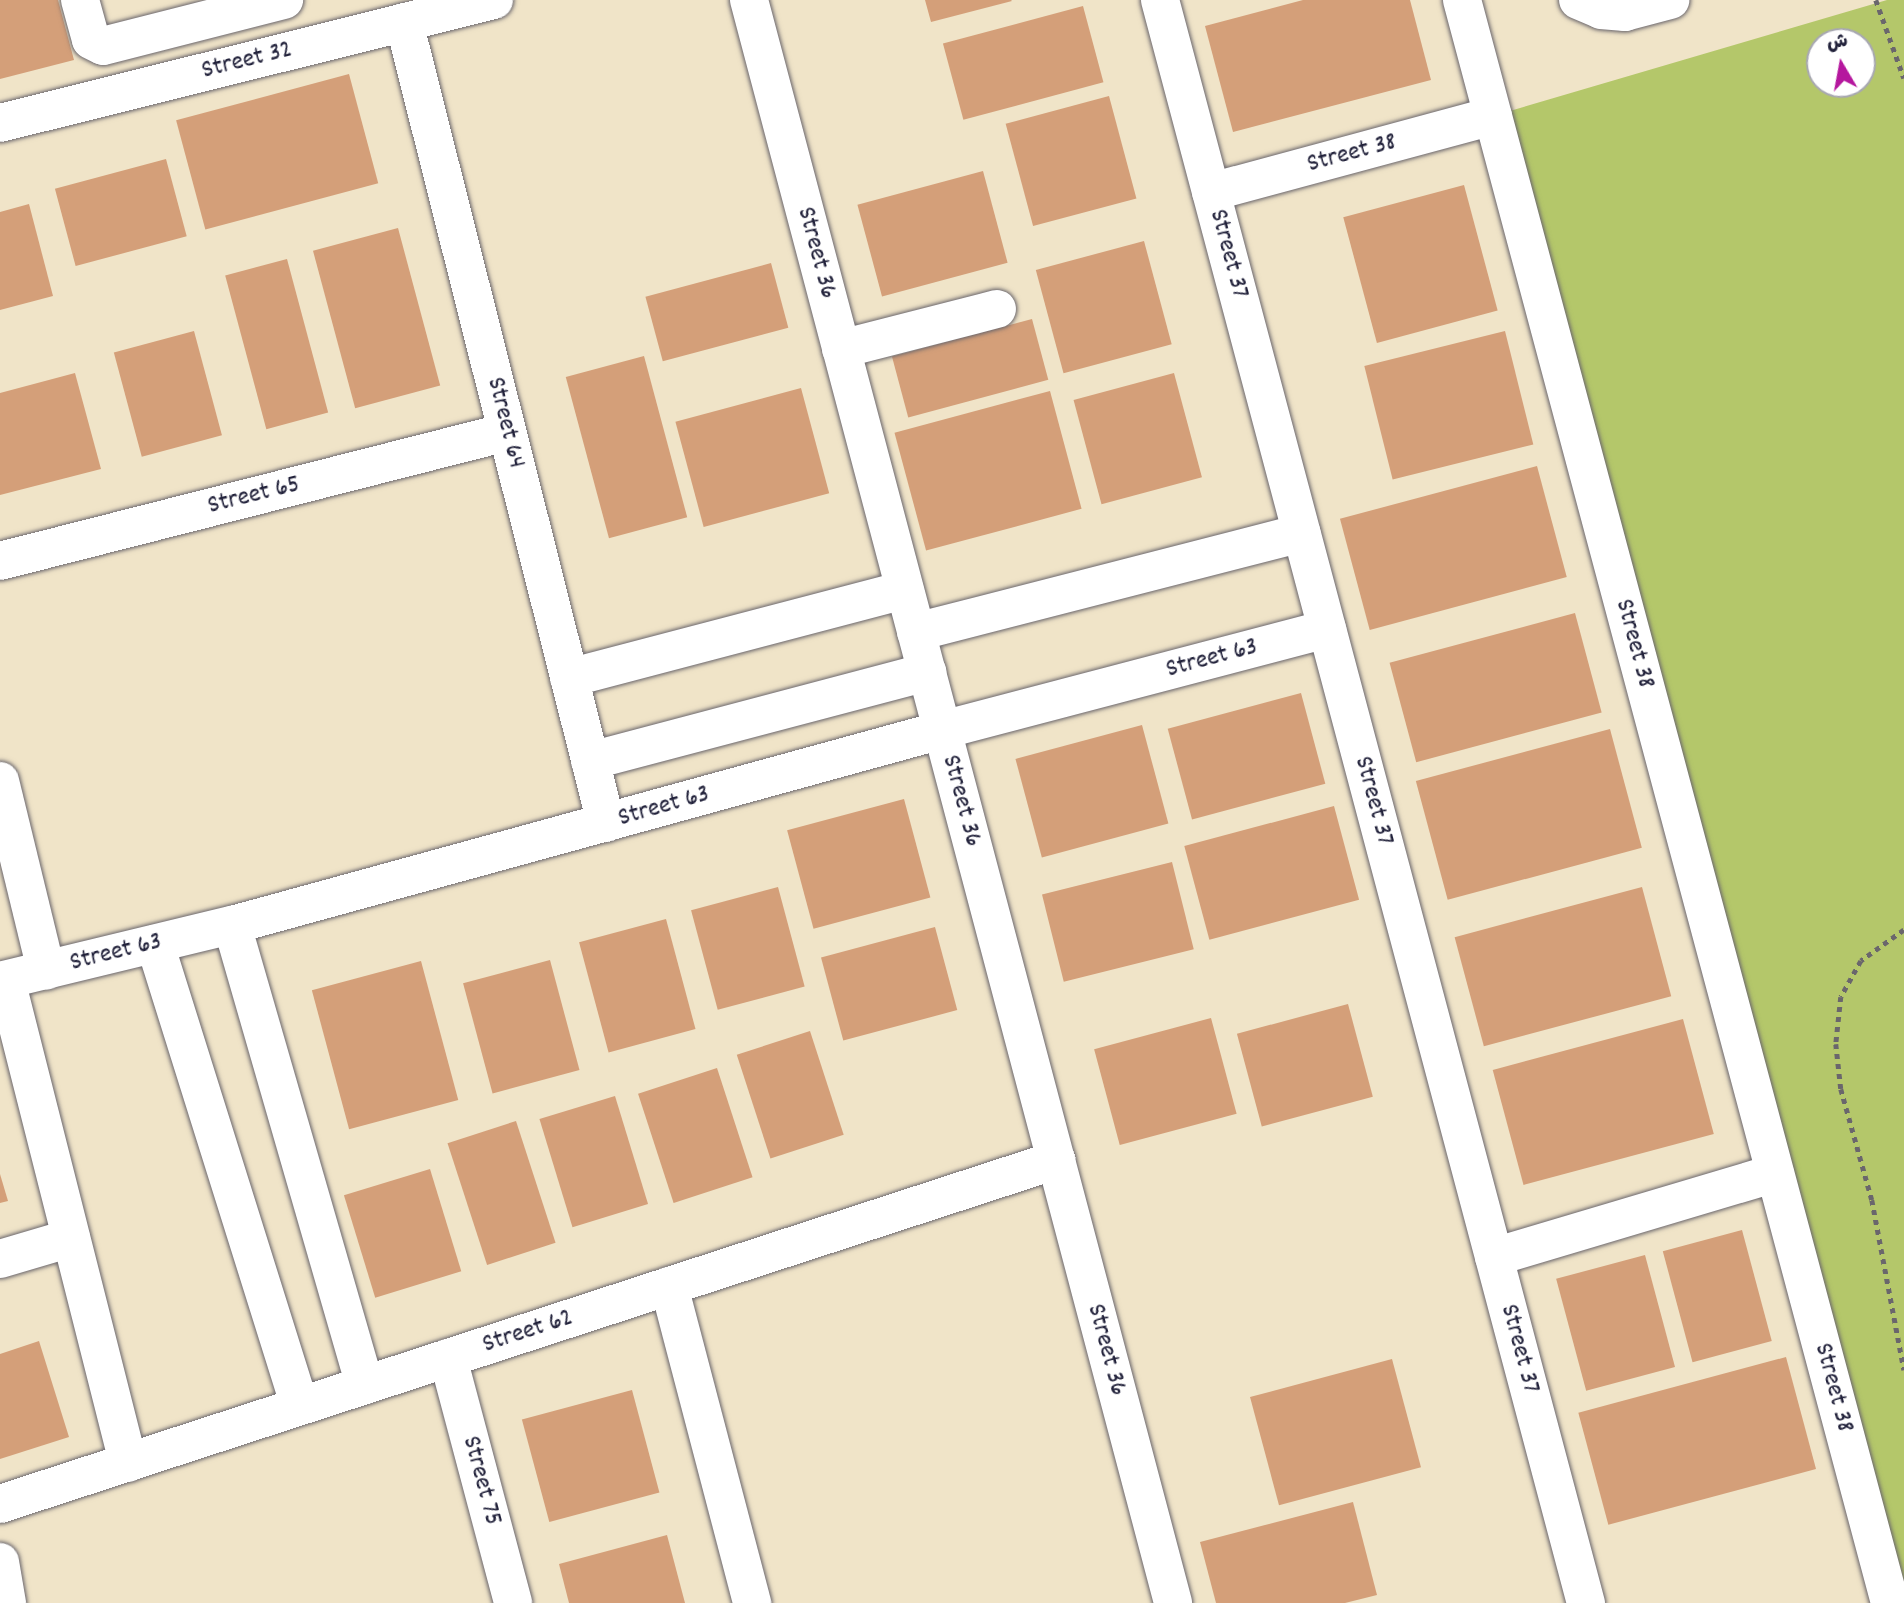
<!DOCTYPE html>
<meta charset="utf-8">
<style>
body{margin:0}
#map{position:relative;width:1904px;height:1603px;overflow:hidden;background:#f0e4c8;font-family:Dekko,"Playpen Sans Arabic",sans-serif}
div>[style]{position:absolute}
.green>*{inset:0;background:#b4c76a}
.building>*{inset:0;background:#d49f79;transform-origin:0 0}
.path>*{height:4.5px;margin-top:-2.25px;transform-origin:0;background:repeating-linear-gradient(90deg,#6a666c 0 5px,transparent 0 10px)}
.roads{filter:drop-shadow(0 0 2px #6a666c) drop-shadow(0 0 2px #6a666c)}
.minor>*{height:38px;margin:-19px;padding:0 19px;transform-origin:19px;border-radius:19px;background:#fff}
span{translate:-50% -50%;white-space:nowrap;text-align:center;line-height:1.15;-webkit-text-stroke:5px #fff;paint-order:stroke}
.street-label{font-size:26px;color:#22223b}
.north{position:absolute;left:1806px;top:28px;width:70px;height:70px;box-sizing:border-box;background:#fff;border:2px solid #a7a7b1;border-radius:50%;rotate:350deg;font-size:19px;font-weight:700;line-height:28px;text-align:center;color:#22223b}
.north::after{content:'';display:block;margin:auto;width:24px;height:32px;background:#b5179e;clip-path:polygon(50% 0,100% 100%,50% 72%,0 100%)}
</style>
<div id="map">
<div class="green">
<div style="clip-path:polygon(evenodd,1887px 0,1904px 0,1904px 1603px,1493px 116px,1887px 0,1820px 42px,1862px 42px,1862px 84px,1820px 84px,1820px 42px)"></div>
</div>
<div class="building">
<div style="clip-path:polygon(0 0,58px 0,74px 60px,0 79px)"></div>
<div style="clip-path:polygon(925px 0,1011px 0,1012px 1px,931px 22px)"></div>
<div style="clip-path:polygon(1303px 0,1410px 0,1431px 80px,1233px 132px,1205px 26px)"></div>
<div style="left:1083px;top:6px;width:79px;height:145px;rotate:75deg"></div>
<div style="left:349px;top:74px;width:113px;height:179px;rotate:75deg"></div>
<div style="left:1109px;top:96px;width:106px;height:107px;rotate:75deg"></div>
<div style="left:166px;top:159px;width:80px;height:115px;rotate:75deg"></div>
<div style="left:983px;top:171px;width:95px;height:130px;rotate:75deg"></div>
<div style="left:1464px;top:185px;width:130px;height:125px;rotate:75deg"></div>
<div style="clip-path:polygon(29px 204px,53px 296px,0 310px,0 212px)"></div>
<div style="left:398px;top:228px;width:163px;height:88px;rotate:75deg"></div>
<div style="left:1144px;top:241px;width:107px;height:112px;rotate:75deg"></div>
<div style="left:287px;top:259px;width:159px;height:64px;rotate:75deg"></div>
<div style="left:771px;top:263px;width:67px;height:130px;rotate:75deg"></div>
<div style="left:1032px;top:319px;width:63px;height:145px;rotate:75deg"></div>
<div style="left:194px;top:331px;width:108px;height:83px;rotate:75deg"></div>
<div style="left:1505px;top:331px;width:117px;height:145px;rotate:76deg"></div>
<div style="left:644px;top:356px;width:167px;height:81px;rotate:75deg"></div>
<div style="clip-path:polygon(75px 373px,101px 469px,0 495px,0 393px)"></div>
<div style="left:1174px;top:373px;width:108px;height:104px;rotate:75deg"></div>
<div style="left:801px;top:388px;width:109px;height:130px;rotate:75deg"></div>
<div style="left:1050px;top:391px;width:122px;height:161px;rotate:75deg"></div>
<div style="left:1537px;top:466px;width:115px;height:204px;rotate:75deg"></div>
<div style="left:1575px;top:613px;width:103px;height:192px;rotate:75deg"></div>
<div style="left:1301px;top:693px;width:94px;height:138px;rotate:75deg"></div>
<div style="left:1142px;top:725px;width:102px;height:131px;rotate:75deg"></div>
<div style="left:1610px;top:729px;width:123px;height:201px;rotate:75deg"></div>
<div style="left:904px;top:799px;width:102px;height:121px;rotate:75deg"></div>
<div style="left:1334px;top:806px;width:97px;height:155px;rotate:75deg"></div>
<div style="left:1172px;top:862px;width:90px;height:134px;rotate:76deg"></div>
<div style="left:778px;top:887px;width:103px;height:90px;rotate:75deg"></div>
<div style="left:1642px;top:887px;width:113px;height:194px;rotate:75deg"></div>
<div style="left:666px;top:919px;width:114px;height:90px;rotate:75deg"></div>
<div style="left:935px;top:927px;width:86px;height:118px;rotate:75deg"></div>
<div style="left:550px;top:960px;width:114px;height:90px;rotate:75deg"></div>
<div style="left:421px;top:961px;width:144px;height:113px;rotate:75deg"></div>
<div style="left:1348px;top:1004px;width:96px;height:115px;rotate:75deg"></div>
<div style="left:1211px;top:1018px;width:99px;height:121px;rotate:75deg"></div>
<div style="left:1683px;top:1019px;width:119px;height:197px;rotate:75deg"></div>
<div style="left:810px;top:1031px;width:109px;height:77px;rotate:72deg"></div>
<div style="left:717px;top:1068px;width:115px;height:83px;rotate:72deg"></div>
<div style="left:615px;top:1096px;width:113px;height:79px;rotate:73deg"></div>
<div style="left:516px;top:1121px;width:128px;height:72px;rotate:72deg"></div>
<div style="left:430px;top:1169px;width:107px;height:90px;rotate:73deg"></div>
<div style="clip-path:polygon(0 1174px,8px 1201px,0 1203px)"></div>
<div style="left:1742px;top:1230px;width:115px;height:82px;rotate:75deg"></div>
<div style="left:1645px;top:1255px;width:116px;height:92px;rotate:75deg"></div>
<div style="clip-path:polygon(39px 1341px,69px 1437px,0 1459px,0 1354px)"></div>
<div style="left:1786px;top:1357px;width:116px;height:215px;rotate:75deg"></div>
<div style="left:1392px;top:1359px;width:112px;height:147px;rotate:75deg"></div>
<div style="left:632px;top:1390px;width:106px;height:114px;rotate:75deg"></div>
<div style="clip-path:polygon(1353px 1502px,1377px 1595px,1345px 1603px,1216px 1603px,1200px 1542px)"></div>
<div style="clip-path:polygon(667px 1535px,685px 1603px,569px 1603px,559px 1564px)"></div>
</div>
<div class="path">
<div style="left:1876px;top:0;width:83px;rotate:70.3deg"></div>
<div style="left:1904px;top:930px;width:53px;rotate:144.2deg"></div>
<div style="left:1861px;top:961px;width:41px;rotate:119.1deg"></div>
<div style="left:1841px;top:997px;width:47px;rotate:96.1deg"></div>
<div style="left:1836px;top:1044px;width:45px;rotate:83.7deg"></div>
<div style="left:1841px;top:1089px;width:115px;rotate:74.4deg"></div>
<div style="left:1872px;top:1200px;width:173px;rotate:79.3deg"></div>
</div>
<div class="roads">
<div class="minor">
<div style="left:80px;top:0;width:41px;rotate:74.6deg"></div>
<div style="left:91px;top:40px;width:13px;rotate:27deg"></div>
<div style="left:103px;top:46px;width:187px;rotate:-14.3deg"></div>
<div style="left:749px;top:0;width:1658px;rotate:75.18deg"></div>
<div style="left:1160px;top:0;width:1659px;rotate:75.12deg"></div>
<div style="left:1462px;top:0;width:1659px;rotate:75.05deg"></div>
<div style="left:1578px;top:0;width:25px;rotate:23deg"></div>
<div style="left:1601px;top:10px;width:24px;rotate:5deg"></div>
<div style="left:1625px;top:12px;width:47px;rotate:-14.9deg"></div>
<div style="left:404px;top:22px;width:826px;rotate:75.85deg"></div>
<div style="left:0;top:123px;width:509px;rotate:-13.98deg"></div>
<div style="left:1211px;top:192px;width:292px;rotate:-15.1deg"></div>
<div style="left:841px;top:349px;width:161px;rotate:-14.4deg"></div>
<div style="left:0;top:561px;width:523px;rotate:-14.28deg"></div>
<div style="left:916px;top:632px;width:398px;rotate:-14.4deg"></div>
<div style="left:569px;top:678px;width:347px;rotate:-14.7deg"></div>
<div style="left:590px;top:761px;width:349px;rotate:-14.8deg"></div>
<div style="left:0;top:781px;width:195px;rotate:76.3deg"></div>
<div style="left:232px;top:925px;width:479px;rotate:73.9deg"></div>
<div style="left:155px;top:944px;width:484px;rotate:72.6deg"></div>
<div style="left:6px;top:980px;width:498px;rotate:75.8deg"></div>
<div style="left:0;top:981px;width:239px;rotate:-13.6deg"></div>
<div style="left:232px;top:925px;width:736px;rotate:-15.36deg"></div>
<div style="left:942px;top:730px;width:398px;rotate:-14.7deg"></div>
<div style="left:1494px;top:1257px;width:293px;rotate:-16.6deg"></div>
<div style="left:0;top:1259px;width:74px;rotate:-16.5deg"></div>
<div style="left:669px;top:1286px;width:328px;rotate:75.3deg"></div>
<div style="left:448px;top:1358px;width:253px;rotate:75.1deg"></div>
<div style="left:0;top:1504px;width:1111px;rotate:-18.04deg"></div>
<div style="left:0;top:1562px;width:42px;rotate:80.3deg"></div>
</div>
</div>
<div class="street-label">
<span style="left:247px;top:61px;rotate:-14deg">Street 32</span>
<span style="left:1352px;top:154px;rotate:-15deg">Street 38</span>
<span style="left:816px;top:253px;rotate:75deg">Street 36</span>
<span style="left:1228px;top:254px;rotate:75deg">Street 37</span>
<span style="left:505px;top:423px;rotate:76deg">Street 64</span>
<span style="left:254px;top:496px;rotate:-14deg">Street 65</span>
<span style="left:1634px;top:644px;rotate:75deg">Street 38</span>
<span style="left:1212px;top:659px;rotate:-15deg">Street 63</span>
<span style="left:961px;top:801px;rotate:75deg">Street 36</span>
<span style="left:1373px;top:801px;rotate:75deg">Street 37</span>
<span style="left:664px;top:807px;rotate:-16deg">Street 63</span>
<span style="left:116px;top:953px;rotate:-14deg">Street 63</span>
<span style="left:528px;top:1332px;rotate:-18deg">Street 62</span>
<span style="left:1519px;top:1349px;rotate:75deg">Street 37</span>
<span style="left:1106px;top:1350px;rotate:75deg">Street 36</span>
<span style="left:1833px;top:1388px;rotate:75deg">Street 38</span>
<span style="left:481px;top:1481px;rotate:75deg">Street 75</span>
</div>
<div class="north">ش</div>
</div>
